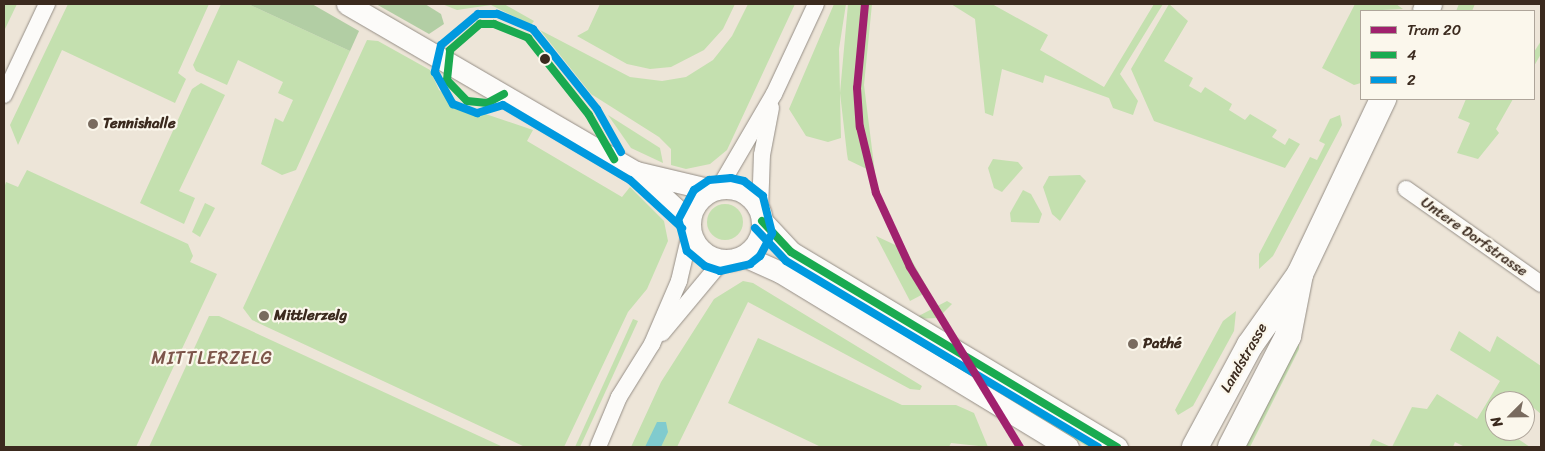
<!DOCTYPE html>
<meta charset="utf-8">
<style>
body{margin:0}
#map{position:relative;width:1545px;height:451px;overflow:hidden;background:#ede5d8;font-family:Sriracha,sans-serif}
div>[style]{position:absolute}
.green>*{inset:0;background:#c4e0af;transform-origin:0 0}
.round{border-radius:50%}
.forest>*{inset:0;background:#b2cea4}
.water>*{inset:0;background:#80cbce}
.roads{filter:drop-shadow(0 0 1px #958e86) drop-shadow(0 0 1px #958e86)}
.minor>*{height:16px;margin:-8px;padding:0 8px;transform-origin:8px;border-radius:8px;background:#fcfbf9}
.tertiary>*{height:21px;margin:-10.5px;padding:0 10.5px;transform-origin:10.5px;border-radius:10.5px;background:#fcfbf9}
.tertiary>.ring{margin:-10.5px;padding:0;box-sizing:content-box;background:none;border:21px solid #fcfbf9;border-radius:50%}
.primary>*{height:26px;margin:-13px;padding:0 13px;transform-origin:13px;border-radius:13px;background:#fcfbf9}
.bus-1>*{height:8px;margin:-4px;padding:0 4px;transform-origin:4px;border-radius:4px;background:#1aaa50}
.bus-2>*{height:8px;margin:-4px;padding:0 4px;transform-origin:4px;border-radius:4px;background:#0099df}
.tram-1>*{height:8px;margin:-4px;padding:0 4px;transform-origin:4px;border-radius:4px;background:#a0216e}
.dots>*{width:14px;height:14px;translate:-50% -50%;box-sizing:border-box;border:2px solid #fbf7ec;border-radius:50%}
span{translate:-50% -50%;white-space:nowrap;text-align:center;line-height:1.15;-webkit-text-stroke:4.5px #fbf7ec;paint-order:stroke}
.poi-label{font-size:15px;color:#3b2a1e;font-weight:700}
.left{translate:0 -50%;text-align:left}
.street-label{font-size:15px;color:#3b2a1e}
.quarter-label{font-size:18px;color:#7c554a;letter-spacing:1px}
.frame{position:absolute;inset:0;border:5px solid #3b2a1e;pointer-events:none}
.legend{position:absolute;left:1360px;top:10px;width:175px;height:90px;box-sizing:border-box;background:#fbf7ec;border:1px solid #aea59a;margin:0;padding:6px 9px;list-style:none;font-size:15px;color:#3b2a1e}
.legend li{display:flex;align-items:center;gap:10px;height:25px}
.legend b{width:25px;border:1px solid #aea59a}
.north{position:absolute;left:1485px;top:391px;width:50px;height:50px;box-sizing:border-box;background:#fbf7ec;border:1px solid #aea59a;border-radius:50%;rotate:247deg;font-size:14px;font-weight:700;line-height:20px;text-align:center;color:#3b2a1e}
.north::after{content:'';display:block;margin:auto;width:18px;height:22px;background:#796b5f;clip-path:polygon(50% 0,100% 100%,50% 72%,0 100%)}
</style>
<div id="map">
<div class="green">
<div style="clip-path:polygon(4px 4px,17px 4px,4px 31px)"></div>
<div style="clip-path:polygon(68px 4px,209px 4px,178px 73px,186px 79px,175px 103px,62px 50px,18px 145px,10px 125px)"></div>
<div style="clip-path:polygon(221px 4px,248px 4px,350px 51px,296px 170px,282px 175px,261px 164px,275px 118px,283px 122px,293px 100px,278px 93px,283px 82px,238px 60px,227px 85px,196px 71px,193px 65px)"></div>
<div style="clip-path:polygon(442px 4px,504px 4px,534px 21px,531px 25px,491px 5px,457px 10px)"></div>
<div style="clip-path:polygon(600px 4px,735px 4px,723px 29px,704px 50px,671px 67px,650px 69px,627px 64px,577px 36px,588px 30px)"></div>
<div style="clip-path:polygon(748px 4px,795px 4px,727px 150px,710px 164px,686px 169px,671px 165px,671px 149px,659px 137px,591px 94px,540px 30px,630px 77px,662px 81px,686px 77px,713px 60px,732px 36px)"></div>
<div style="clip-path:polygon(834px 4px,846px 4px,839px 49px,841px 138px,828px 142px,806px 136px,789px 109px)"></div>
<div style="clip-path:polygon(848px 4px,872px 4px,864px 85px,875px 173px,848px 160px,847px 154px,840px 93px)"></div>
<div style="clip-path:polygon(951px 4px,992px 4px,1048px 35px,1040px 50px,1104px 87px,1154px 4px,1163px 4px,1120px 74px,1138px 101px,1133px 115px,1113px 108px,1109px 98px,1045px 75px,1043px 83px,1002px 69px,993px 116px,985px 113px,975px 19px)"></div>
<div style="clip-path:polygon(1169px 4px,1188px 21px,1164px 61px,1193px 78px,1189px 86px,1201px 93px,1205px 87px,1232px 104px,1229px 110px,1245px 120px,1250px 114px,1277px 130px,1272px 137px,1285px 145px,1289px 138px,1300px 144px,1285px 168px,1154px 121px,1131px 69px)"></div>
<div style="clip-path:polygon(1355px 4px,1396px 4px,1403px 9px,1361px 11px,1361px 83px,1354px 85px,1322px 68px)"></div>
<div style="clip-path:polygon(1459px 4px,1475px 4px,1472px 11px,1456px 11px)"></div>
<div style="clip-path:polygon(367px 40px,378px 41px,430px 70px,439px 90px,456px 104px,533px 130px,527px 141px,622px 197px,630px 187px,664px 221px,668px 241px,647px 289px,628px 312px,564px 447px,525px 447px,252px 320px,243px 308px)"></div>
<div style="clip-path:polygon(1541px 41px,1541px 54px,1534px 66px,1534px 52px)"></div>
<div style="clip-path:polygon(201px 83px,225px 95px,179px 191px,195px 198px,184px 224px,140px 203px,192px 89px)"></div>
<div style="clip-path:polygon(1466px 99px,1513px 99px,1496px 129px,1499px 133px,1478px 159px,1457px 153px,1470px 123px,1458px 118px)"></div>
<div style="clip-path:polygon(608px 115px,660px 148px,663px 163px,631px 148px)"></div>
<div style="clip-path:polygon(1340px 115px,1342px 125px,1273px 256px,1259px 269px,1259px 254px,1310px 157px,1317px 160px,1325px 144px,1319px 141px,1330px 119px)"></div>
<div style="clip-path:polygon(993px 159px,1018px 162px,1023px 168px,1002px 192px,994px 188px,988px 168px)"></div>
<div style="clip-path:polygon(27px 170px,188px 244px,193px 256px,190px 262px,217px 274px,136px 447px,4px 447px,4px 188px,6px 182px,18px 187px)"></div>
<div style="clip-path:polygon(1049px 176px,1080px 175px,1086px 181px,1060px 221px,1052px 214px,1043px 187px)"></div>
<div style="clip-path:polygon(1023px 190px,1031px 194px,1042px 214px,1039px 223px,1011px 222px,1010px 213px)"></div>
<div style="clip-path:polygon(205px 203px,215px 208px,200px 237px,192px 232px)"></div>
<div class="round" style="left:707px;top:204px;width:36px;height:36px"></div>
<div style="clip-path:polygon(876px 236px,906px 250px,929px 291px,910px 301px)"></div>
<div style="left:795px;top:263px;width:146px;height:8px;rotate:31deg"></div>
<div style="clip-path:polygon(743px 281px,753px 283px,922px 386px,920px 390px,910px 389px,748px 302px,677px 447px,631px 447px,661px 382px,714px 299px)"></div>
<div style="clip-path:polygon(947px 301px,952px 304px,938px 318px,913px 319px)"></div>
<div style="clip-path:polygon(1236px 311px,1234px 331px,1193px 406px,1178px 415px,1175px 410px,1223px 321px)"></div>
<div style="clip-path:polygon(209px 316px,219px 316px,503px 447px,149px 447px)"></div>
<div style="clip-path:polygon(633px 319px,638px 321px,580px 447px,575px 447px)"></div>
<div style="clip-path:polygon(1459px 331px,1490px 352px,1497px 336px,1541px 366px,1541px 414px,1525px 401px,1495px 401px,1495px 431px,1506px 431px,1530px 447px,1465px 447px,1455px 442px,1453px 447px,1392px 447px,1412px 407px,1427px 409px,1437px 394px,1477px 419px,1500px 381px,1450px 350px)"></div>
<div style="clip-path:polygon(1299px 334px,1299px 349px,1250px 447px,1245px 447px)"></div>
<div style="clip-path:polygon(758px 338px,902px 405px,956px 405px,974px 413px,988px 447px,951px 443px,949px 447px,821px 447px,728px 403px)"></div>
<div style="clip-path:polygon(1008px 391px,1103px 447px,1088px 447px,1004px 397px)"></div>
<div style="clip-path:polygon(1373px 439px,1391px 447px,1369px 447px)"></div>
</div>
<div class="forest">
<div style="clip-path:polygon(248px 4px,312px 4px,359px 31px,350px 51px)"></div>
<div style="clip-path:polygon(376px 4px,425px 4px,441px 14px,444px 24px,429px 34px)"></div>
</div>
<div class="water">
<div style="clip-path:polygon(657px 422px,666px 422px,668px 432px,661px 447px,645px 447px)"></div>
</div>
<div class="roads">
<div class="minor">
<div style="left:4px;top:95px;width:101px;rotate:-64.7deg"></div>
<div style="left:719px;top:188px;width:109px;rotate:-59.7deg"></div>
<div style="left:774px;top:94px;width:99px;rotate:-65deg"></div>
<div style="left:1406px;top:189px;width:165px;rotate:35.1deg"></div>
<div style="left:760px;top:211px;width:56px;rotate:-88deg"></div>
<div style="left:762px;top:155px;width:48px;rotate:-79.2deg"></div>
<div style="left:662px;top:333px;width:94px;rotate:-50.2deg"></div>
<div style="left:598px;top:447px;width:54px;rotate:-67.2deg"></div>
<div style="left:619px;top:397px;width:62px;rotate:-58.1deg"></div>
<div style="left:652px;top:344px;width:69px;rotate:-66.8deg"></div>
<div style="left:679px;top:281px;width:48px;rotate:-76.8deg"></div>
</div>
<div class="tertiary">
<div style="left:347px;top:4px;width:334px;rotate:30.2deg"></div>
<div style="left:636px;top:172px;width:72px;rotate:42.8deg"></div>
<div style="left:636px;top:172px;width:78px;rotate:13.3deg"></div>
<div class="ring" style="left:690px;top:188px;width:51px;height:51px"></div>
<div style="left:762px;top:221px;width:42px;rotate:46.9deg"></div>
<div style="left:791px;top:252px;width:380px;rotate:30.9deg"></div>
<div style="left:744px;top:256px;width:39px;rotate:24deg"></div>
<div style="left:780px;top:272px;width:337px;rotate:31.3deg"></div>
</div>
<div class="primary">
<div style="left:1426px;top:11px;width:8px;rotate:-67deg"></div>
<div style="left:1195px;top:447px;width:116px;rotate:-61.7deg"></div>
<div style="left:1250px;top:345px;width:87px;rotate:-54.8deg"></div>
<div style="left:1300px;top:274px;width:194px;rotate:-64.6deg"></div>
<div style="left:1231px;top:447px;width:125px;rotate:-62.8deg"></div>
<div style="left:1288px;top:336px;width:63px;rotate:-79deg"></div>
</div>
</div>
<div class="bus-1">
<div style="left:504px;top:94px;width:19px;rotate:152deg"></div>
<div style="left:487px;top:103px;width:20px;rotate:-174deg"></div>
<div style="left:467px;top:101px;width:29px;rotate:-134deg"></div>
<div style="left:447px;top:80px;width:30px;rotate:-84deg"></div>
<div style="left:450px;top:50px;width:40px;rotate:-41deg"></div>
<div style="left:480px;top:24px;width:14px"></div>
<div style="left:494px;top:24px;width:37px;rotate:22deg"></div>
<div style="left:528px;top:38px;width:98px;rotate:51.6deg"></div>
<div style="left:589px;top:115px;width:51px;rotate:60.4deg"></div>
<div style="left:762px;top:221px;width:42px;rotate:46.9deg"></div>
<div style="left:791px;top:252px;width:380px;rotate:30.9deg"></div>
</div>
<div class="bus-2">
<div style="left:621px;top:152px;width:49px;rotate:-119.2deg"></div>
<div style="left:597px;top:109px;width:102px;rotate:-128.7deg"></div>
<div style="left:533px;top:29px;width:39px;rotate:-157deg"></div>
<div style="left:497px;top:14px;width:19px;rotate:180deg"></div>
<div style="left:478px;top:14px;width:48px;rotate:140deg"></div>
<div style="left:441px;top:45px;width:28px;rotate:103deg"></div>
<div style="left:435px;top:72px;width:37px;rotate:61deg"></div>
<div style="left:453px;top:104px;width:26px;rotate:21deg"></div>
<div style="left:477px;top:113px;width:27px;rotate:-17deg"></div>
<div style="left:503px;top:105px;width:147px;rotate:30.6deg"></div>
<div style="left:630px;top:180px;width:71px;rotate:42.7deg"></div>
<div style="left:679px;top:222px;width:30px;rotate:75deg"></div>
<div style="left:687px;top:251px;width:23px;rotate:40deg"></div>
<div style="left:705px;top:266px;width:16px;rotate:18deg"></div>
<div style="left:720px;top:271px;width:31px;rotate:-13deg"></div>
<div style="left:750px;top:264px;width:13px;rotate:-39deg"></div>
<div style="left:760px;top:256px;width:26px;rotate:-62deg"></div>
<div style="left:772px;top:233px;width:38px;rotate:-104deg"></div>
<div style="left:763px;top:196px;width:24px;rotate:-142deg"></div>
<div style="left:744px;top:181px;width:13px;rotate:-167deg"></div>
<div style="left:731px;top:178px;width:22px;rotate:175deg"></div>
<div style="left:709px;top:180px;width:18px;rotate:146deg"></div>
<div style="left:694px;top:190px;width:32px;rotate:118deg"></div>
<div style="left:755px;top:228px;width:45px;rotate:46.8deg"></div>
<div style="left:786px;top:261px;width:363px;rotate:30.8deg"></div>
</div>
<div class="tram-1">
<div style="left:865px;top:4px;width:84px;rotate:95.4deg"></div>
<div style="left:857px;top:88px;width:39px;rotate:86deg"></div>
<div style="left:860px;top:127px;width:68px;rotate:76.4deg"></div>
<div style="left:876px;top:193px;width:81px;rotate:65.3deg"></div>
<div style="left:910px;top:267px;width:211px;rotate:58.6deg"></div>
</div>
<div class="dots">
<div style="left:545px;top:59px;background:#3b2a1e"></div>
<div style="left:93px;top:124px;background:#796b5f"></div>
<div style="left:264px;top:316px;background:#796b5f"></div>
<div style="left:1133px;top:344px;background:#796b5f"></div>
</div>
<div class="poi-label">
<span class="left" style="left:103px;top:124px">Tennishalle</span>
<span class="left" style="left:274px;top:316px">Mittlerzelg</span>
<span class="left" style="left:1143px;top:344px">Pathé</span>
</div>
<div class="street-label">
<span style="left:1474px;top:237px;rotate:35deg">Untere Dorfstrasse</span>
<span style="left:1244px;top:358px;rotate:-60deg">Landstrasse</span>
</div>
<div class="quarter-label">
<span style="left:212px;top:358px">MITTLERZELG</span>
</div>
<div class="frame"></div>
<ul class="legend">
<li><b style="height:6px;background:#a0216e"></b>Tram 20</li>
<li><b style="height:6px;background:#1aaa50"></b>4</li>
<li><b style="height:6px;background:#0099df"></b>2</li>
</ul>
<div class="north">N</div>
</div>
